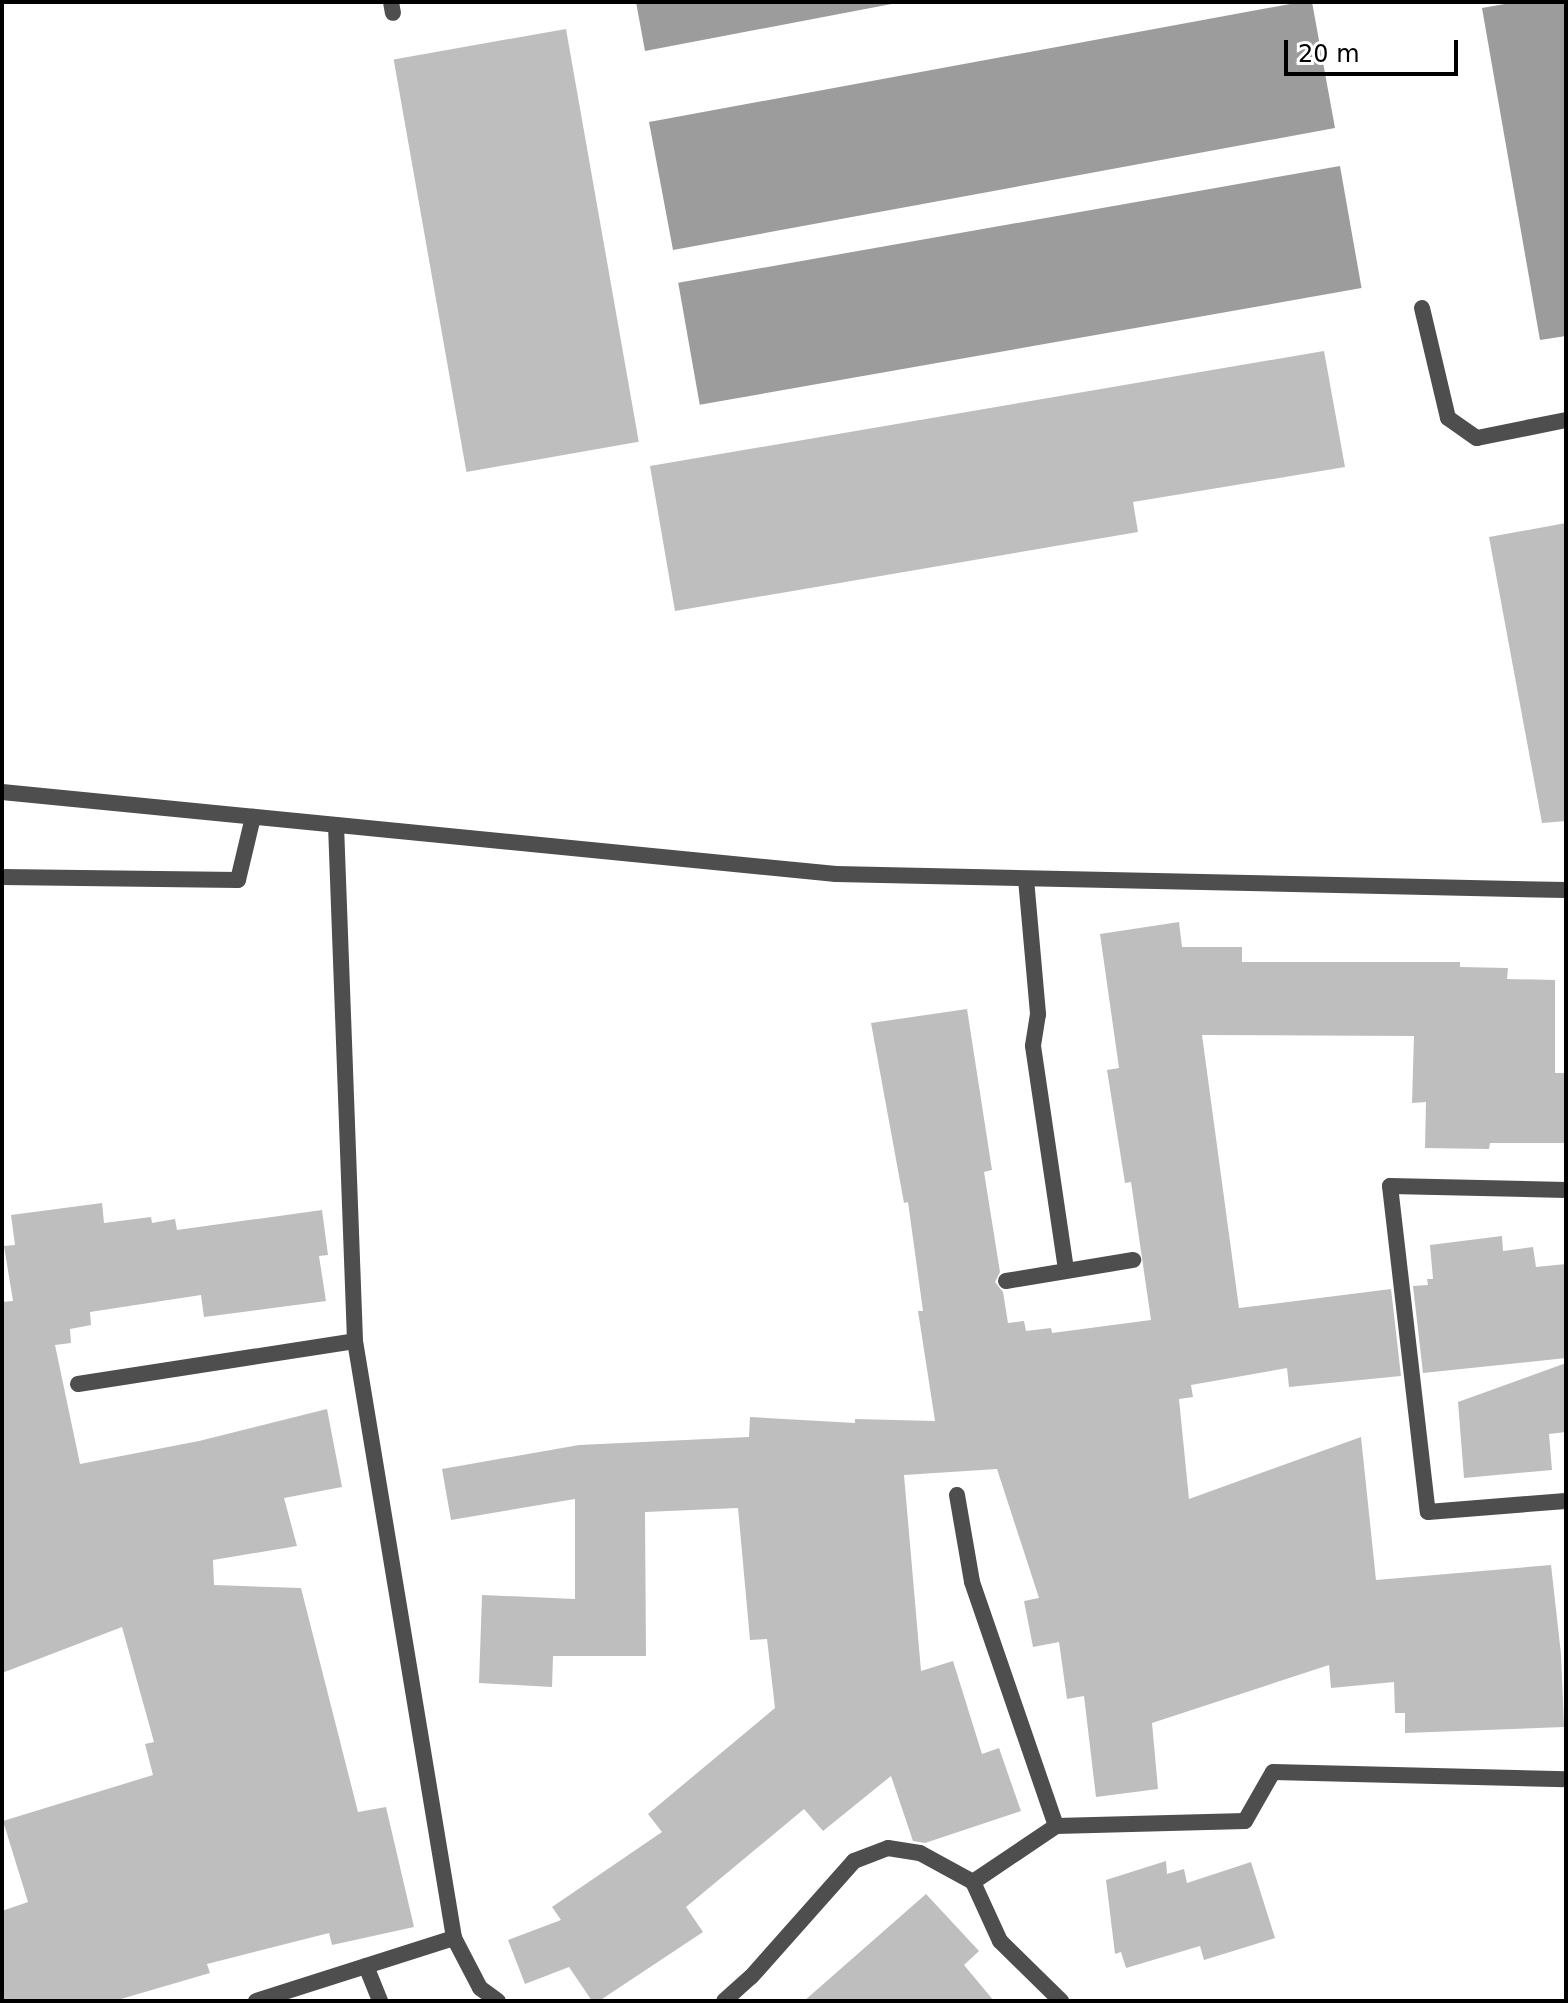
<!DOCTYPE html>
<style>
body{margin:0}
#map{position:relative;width:1568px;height:2003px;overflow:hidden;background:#fff;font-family:"DejaVu Sans",sans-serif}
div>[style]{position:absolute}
.water>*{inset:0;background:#9c9c9c;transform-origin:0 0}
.building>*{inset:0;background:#bebebe;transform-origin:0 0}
.service>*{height:16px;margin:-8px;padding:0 8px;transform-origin:8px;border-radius:8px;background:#4e4e4e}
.minor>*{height:16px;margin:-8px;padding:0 8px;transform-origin:8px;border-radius:8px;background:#4e4e4e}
span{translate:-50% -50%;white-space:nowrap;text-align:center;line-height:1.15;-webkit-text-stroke:7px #fff;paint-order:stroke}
.frame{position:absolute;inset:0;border:4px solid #000;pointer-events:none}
.scale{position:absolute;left:1284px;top:40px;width:174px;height:36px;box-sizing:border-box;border:4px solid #000;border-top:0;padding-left:10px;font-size:24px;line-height:28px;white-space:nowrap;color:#000;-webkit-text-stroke:6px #fff;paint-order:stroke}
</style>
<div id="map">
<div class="water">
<div style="clip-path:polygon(636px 2px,902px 2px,645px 51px)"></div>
<div style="clip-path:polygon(1301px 2px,1312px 2px,1335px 128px,673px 250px,649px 122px)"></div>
<div style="clip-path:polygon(1516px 2px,1566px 2px,1566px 336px,1540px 340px,1482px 8px)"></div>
<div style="left:1340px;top:166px;width:124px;height:672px;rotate:80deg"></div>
</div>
<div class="building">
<div style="left:566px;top:29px;width:419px;height:175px;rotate:80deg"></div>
<div style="clip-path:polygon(1324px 351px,1345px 467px,1133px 502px,1138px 532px,675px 611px,650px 466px)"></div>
<div style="clip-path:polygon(1566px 523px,1566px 821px,1542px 823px,1489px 537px)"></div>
<div style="clip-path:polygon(1179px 922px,1182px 947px,1242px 947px,1242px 962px,1460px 962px,1460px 967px,1508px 968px,1507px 979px,1555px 980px,1555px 1073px,1566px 1073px,1566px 1143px,1490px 1143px,1489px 1149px,1425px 1148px,1426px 1102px,1412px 1103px,1414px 1036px,1202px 1035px,1239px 1308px,1391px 1289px,1401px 1376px,1289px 1387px,1287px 1368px,1191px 1385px,1193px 1397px,1179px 1399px,1189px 1499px,1361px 1437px,1376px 1580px,1551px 1565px,1561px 1654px,1564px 1727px,1405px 1733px,1405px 1713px,1395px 1713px,1394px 1682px,1331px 1688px,1329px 1665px,1152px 1723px,1158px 1789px,1096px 1797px,1084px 1696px,1067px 1699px,1059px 1642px,1033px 1647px,1024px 1601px,1039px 1598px,997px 1469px,904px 1475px,921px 1671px,953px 1661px,982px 1754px,999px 1748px,1021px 1811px,925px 1843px,913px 1841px,891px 1776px,823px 1831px,804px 1809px,686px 1907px,703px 1932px,599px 2001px,592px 2001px,569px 1967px,525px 1984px,508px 1940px,561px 1920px,552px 1907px,662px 1832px,648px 1814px,775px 1708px,767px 1639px,750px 1640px,738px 1508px,645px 1512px,646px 1656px,553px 1656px,552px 1687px,479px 1683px,482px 1595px,575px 1599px,575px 1499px,451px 1520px,442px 1469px,579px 1445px,749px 1437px,750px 1417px,855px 1423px,855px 1419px,935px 1421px,918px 1311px,923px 1311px,908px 1202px,904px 1203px,871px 1023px,967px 1009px,992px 1170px,984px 1172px,1000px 1272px,995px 1282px,1003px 1292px,1008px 1323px,1024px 1321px,1026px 1331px,1051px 1328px,1052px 1333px,1151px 1320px,1131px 1182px,1125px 1183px,1107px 1070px,1119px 1068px,1100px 934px)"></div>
<div style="clip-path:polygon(102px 1203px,104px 1223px,151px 1217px,152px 1223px,175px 1219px,177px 1230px,322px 1210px,328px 1255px,319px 1256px,326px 1301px,204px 1317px,201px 1295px,90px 1312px,91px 1325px,70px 1329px,71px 1343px,55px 1345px,80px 1464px,199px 1441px,327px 1409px,342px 1487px,284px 1498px,297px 1546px,213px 1560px,214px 1585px,301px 1588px,358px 1812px,386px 1807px,414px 1927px,332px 1945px,329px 1933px,207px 1964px,210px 1973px,114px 2001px,2px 2001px,2px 1911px,28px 1902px,3px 1821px,153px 1775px,145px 1744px,154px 1742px,122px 1627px,2px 1673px,2px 1302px,13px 1301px,4px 1246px,15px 1245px,11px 1215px)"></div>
<div style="clip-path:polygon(1502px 1236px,1503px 1251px,1533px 1247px,1536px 1267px,1566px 1264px,1566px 1358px,1423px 1373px,1413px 1286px,1428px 1285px,1427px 1279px,1433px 1279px,1430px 1245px)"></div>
<div style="clip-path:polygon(1566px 1363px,1566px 1432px,1549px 1434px,1552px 1470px,1464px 1478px,1458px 1402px)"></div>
<div style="clip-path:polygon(1166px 1861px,1167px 1874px,1184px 1869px,1187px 1883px,1251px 1862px,1275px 1938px,1204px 1960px,1200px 1946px,1126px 1968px,1121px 1952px,1115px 1954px,1106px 1880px)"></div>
<div style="clip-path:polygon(926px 1894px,979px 1951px,964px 1965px,994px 2001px,804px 2001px)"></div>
</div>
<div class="service">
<div style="left:391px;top:2px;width:11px;rotate:80deg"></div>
<div style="left:1422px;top:308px;width:113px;rotate:76.7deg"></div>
<div style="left:1448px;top:418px;width:35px;rotate:35deg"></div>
<div style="left:1477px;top:438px;width:91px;rotate:-11.4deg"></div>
<div style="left:1026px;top:879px;width:136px;rotate:84.9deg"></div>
<div style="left:1038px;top:1014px;width:32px;rotate:99deg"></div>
<div style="left:1033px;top:1046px;width:225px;rotate:81.6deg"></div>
<div style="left:1006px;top:1281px;width:129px;rotate:-9.4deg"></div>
<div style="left:78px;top:1384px;width:280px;rotate:-8.8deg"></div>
<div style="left:957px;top:1495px;width:88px;rotate:80.2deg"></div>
<div style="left:972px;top:1582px;width:258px;rotate:71deg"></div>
<div style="left:366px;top:1966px;width:38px;rotate:68deg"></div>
</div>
<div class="minor">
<div style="left:2px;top:792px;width:838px;rotate:5.62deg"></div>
<div style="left:836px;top:874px;width:730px;rotate:1.26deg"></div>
<div style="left:336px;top:825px;width:516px;rotate:87.89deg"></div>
<div style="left:355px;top:1341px;width:605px;rotate:80.58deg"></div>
<div style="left:454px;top:1938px;width:56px;rotate:62.5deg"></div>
<div style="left:480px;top:1988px;width:22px;rotate:36deg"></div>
<div style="left:2px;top:877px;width:236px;rotate:0.7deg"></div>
<div style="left:238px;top:880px;width:65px;rotate:-76.6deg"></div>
<div style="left:1566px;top:1190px;width:176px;rotate:-178.7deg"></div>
<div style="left:1390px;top:1186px;width:328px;rotate:83.4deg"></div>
<div style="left:1428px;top:1512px;width:138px;rotate:-4.6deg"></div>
<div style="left:973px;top:1882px;width:65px;rotate:65.4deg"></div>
<div style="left:1000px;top:1941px;width:86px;rotate:44.5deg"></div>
<div style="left:256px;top:2001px;width:208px;rotate:-17.7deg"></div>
<div style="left:724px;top:2001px;width:36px;rotate:-42deg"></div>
<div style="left:751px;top:1977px;width:155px;rotate:-48.4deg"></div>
<div style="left:854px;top:1861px;width:36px;rotate:-21deg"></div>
<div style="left:888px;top:1848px;width:32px;rotate:9deg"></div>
<div style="left:920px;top:1853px;width:60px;rotate:28.7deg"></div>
<div style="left:973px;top:1882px;width:100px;rotate:-34deg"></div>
<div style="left:1056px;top:1826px;width:189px;rotate:-1.5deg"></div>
<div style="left:1245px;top:1821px;width:56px;rotate:-60.3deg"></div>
<div style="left:1273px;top:1772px;width:293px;rotate:1.4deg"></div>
</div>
<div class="frame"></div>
<div class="scale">20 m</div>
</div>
